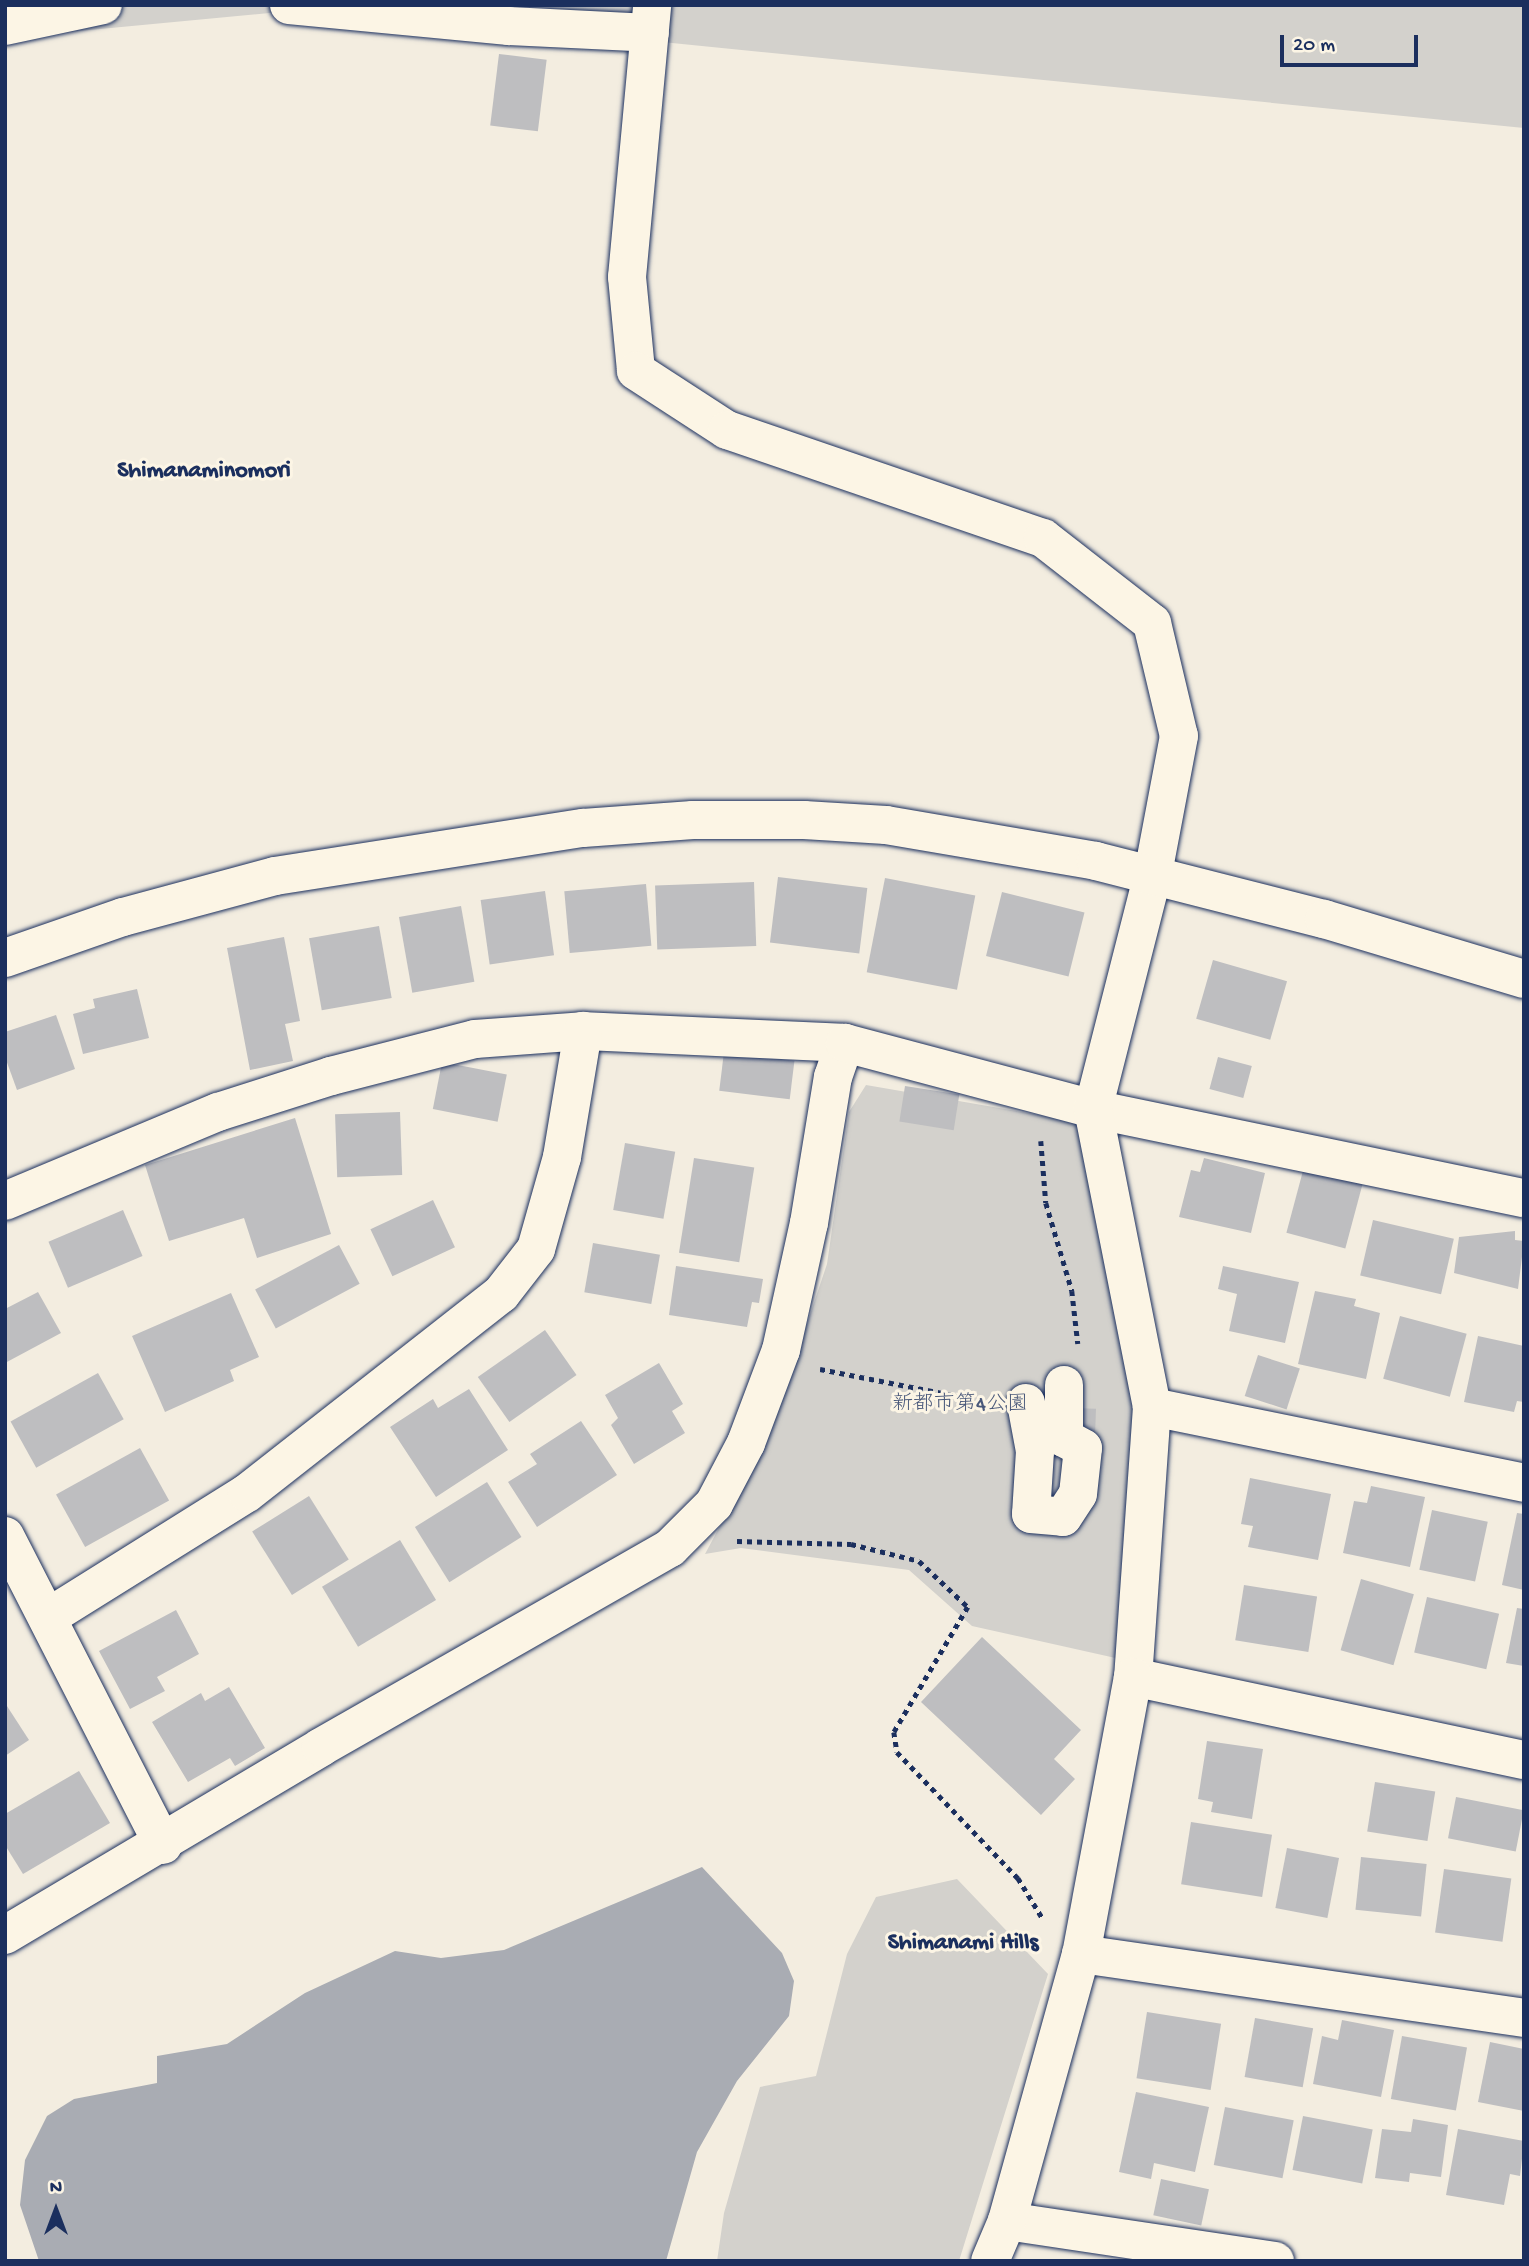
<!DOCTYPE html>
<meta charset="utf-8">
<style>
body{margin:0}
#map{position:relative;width:1529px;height:2266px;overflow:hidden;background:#f3ede0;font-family:"Gochi Hand","Klee One",sans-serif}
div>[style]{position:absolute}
.green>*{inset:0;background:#d3d1cc}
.water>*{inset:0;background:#a9acb3}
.building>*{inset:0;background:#bebec0;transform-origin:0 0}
.path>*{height:4.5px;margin-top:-2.25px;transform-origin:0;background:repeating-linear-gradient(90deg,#1b2f5e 0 5px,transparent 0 10px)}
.roads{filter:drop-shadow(0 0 2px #1b2f5e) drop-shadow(0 0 2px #1b2f5e)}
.street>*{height:38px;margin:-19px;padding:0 19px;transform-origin:19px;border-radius:19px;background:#fcf5e5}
.secondary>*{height:38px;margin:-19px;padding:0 19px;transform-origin:19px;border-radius:19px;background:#fcf5e5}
span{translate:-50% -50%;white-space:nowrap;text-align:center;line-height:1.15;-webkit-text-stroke:6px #fcf5e5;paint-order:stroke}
.park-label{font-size:21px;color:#49587a}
.quarter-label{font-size:24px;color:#1b2f5e;font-weight:700}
.frame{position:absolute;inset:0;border:7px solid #1b2f5e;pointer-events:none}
.north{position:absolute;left:21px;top:2175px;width:70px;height:70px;-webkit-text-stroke:5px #fcf5e5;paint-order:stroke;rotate:0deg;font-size:19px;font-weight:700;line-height:28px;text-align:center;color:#1b2f5e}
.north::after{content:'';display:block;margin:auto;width:24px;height:32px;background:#1b2f5e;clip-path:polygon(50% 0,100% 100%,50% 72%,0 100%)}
.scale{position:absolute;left:1280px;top:35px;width:138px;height:32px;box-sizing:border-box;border:4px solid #1b2f5e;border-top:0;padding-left:9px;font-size:21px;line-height:24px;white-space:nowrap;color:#1b2f5e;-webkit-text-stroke:5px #fcf5e5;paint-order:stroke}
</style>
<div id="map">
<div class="green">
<div style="clip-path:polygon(5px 5px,1524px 5px,1524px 128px,322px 8px,5px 38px)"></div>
<div style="clip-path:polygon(866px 1085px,1086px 1123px,1133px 1405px,1120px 1659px,972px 1626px,909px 1570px,741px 1548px,705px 1554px,771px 1431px,827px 1264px,849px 1112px)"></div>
<div style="clip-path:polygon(957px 1879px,1048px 1974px,959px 2261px,717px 2261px,724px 2213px,760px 2087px,816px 2076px,847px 1954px,876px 1897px)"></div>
</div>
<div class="water">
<div style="clip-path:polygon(702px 1867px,782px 1953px,794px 1981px,789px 2016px,737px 2081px,697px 2152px,666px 2261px,39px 2261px,20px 2205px,25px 2160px,47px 2116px,74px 2099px,157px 2083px,157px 2056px,227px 2044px,305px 1993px,395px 1951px,441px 1958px,504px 1950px)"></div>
</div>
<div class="building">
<div style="left:499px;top:54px;width:48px;height:72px;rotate:7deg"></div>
<div style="left:778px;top:877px;width:90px;height:66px;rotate:7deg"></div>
<div style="left:885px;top:878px;width:92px;height:96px;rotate:11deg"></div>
<div style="left:754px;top:882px;width:64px;height:99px;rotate:88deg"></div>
<div style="left:646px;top:884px;width:62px;height:82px;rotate:85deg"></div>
<div style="left:545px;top:891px;width:65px;height:65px;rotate:82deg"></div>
<div style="left:1002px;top:892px;width:85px;height:66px;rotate:14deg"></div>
<div style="left:461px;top:906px;width:77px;height:63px;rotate:80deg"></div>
<div style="left:379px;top:926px;width:73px;height:71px;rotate:80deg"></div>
<div style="clip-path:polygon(284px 937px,300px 1021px,285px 1024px,293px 1061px,250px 1070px,227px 948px)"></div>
<div style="left:1213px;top:960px;width:77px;height:61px;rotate:16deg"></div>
<div style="clip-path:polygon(137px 989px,149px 1038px,83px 1054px,73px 1014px,95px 1008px,93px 999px)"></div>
<div style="clip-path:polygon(56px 1015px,75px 1069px,17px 1090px,5px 1057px,5px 1032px)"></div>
<div style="left:724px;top:1052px;width:71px;height:39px;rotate:7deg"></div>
<div style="left:1218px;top:1057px;width:35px;height:33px;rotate:15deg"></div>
<div style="left:442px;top:1062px;width:66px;height:48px;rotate:11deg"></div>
<div style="left:905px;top:1086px;width:55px;height:36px;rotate:9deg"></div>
<div style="left:400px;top:1112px;width:63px;height:65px;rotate:88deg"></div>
<div style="clip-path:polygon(295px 1118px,331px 1234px,257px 1258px,244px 1218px,169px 1241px,145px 1165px)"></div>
<div style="left:625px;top:1143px;width:51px;height:68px;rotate:10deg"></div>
<div style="left:694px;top:1158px;width:61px;height:96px;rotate:9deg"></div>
<div style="clip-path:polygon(1204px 1158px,1265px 1173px,1251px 1233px,1179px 1217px,1191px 1170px,1200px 1172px)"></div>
<div style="left:1304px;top:1167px;width:61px;height:68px;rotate:15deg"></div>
<div style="left:433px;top:1200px;width:52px;height:69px;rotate:65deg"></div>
<div style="left:123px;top:1210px;width:50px;height:81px;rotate:67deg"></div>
<div style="left:1373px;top:1220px;width:83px;height:57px;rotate:13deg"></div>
<div style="clip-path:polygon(1515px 1231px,1515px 1240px,1524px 1241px,1518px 1289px,1454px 1273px,1459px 1237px)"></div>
<div style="left:593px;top:1243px;width:68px;height:50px;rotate:10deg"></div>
<div style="left:339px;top:1245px;width:44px;height:95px;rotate:62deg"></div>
<div style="clip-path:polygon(676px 1266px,763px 1279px,759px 1303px,752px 1302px,747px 1327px,669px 1315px)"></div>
<div style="clip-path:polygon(1223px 1266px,1299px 1282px,1285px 1343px,1229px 1331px,1237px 1294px,1218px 1289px)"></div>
<div style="clip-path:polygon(1315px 1291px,1356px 1299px,1354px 1306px,1380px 1313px,1366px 1379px,1298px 1364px)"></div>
<div style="clip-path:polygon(38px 1292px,61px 1333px,5px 1363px,5px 1309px)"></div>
<div style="clip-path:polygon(231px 1293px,259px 1357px,230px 1370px,234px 1381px,165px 1412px,132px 1336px)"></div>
<div style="left:1400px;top:1316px;width:69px;height:65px;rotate:15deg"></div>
<div style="left:545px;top:1330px;width:55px;height:82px;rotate:55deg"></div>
<div style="clip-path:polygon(1478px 1336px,1524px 1346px,1524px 1402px,1517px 1401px,1514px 1412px,1464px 1402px)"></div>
<div style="left:1258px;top:1355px;width:44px;height:43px;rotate:18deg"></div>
<div style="clip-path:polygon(659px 1363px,683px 1404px,672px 1411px,685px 1433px,634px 1464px,611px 1425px,618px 1418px,605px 1395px)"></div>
<div style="left:98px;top:1373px;width:53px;height:100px;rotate:61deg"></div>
<div style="clip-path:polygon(469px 1389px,508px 1450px,436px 1497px,390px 1427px,433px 1399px,438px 1408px)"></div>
<div style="left:1072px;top:1408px;width:24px;height:23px;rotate:2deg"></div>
<div style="clip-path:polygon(581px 1421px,617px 1475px,537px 1527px,508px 1482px,537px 1464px,530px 1454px)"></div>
<div style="left:140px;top:1448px;width:60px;height:96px;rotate:61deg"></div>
<div style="clip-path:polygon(1250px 1478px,1331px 1494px,1318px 1560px,1248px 1547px,1253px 1526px,1241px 1524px)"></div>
<div style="left:487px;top:1482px;width:65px;height:85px;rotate:58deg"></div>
<div style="clip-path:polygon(1371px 1486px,1425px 1497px,1410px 1567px,1343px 1553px,1354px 1501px,1367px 1503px)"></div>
<div style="left:309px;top:1496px;width:75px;height:67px;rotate:58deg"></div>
<div style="left:1432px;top:1510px;width:57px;height:61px;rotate:12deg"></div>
<div style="clip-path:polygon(1517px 1513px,1524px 1514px,1524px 1590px,1502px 1585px)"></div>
<div style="left:400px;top:1540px;width:70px;height:91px;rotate:59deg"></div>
<div style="left:1361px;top:1579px;width:55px;height:74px;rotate:16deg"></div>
<div style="left:1244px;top:1585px;width:74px;height:56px;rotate:9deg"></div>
<div style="left:1427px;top:1597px;width:74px;height:57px;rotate:13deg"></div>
<div style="clip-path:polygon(1517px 1608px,1524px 1609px,1524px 1666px,1506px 1663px)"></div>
<div style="clip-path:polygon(176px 1610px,199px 1654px,157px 1677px,165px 1691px,130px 1709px,99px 1651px)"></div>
<div style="clip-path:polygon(982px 1637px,1081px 1730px,1054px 1759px,1075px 1779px,1041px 1815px,921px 1702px)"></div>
<div style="clip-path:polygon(229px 1687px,265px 1748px,235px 1766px,230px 1758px,188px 1782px,152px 1722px,201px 1693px,205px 1701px)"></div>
<div style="clip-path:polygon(5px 1703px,29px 1740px,5px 1756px)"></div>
<div style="clip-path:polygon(1207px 1741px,1263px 1749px,1252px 1819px,1211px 1812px,1213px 1802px,1198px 1799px)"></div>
<div style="clip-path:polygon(79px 1771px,110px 1823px,23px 1874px,5px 1845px,5px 1814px)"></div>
<div style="left:1375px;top:1782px;width:61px;height:50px;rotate:9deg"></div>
<div style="left:1456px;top:1797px;width:69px;height:42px;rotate:11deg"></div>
<div style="left:1191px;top:1822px;width:82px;height:63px;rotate:9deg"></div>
<div style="left:1287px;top:1848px;width:53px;height:61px;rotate:11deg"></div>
<div style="left:1361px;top:1857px;width:66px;height:53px;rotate:6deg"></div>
<div style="left:1444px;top:1869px;width:68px;height:64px;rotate:8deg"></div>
<div style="left:1147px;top:2012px;width:75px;height:67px;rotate:9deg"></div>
<div style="left:1255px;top:2018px;width:59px;height:60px;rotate:10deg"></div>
<div style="clip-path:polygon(1342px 2020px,1394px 2030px,1381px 2097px,1313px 2084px,1322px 2036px,1338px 2040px)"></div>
<div style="left:1402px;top:2036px;width:66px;height:64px;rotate:10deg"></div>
<div style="clip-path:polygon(1490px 2042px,1524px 2049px,1524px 2111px,1478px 2102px)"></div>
<div style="clip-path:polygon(1136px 2092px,1209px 2107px,1195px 2172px,1154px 2163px,1151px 2179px,1119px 2172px)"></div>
<div style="left:1225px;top:2107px;width:70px;height:59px;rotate:11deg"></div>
<div style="left:1303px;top:2116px;width:71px;height:55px;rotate:11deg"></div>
<div style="clip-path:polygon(1413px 2119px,1448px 2125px,1441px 2177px,1410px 2173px,1409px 2182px,1375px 2178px,1382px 2129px,1411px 2132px)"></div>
<div style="clip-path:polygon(1458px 2129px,1524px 2141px,1520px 2176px,1510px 2174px,1504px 2205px,1446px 2195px)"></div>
<div style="left:1161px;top:2179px;width:49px;height:37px;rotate:12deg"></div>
</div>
<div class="path">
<div style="left:1041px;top:1141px;width:62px;rotate:85.4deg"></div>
<div style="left:1046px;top:1203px;width:92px;rotate:73.5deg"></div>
<div style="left:1072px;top:1291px;width:53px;rotate:83.5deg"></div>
<div style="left:820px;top:1369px;width:166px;rotate:11.1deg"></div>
<div style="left:737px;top:1541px;width:114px;rotate:1.5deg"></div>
<div style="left:851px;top:1544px;width:70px;rotate:14deg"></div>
<div style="left:919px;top:1561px;width:67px;rotate:43.2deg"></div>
<div style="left:968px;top:1607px;width:145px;rotate:120.6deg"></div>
<div style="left:894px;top:1732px;width:20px;rotate:81deg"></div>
<div style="left:897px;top:1752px;width:175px;rotate:46.2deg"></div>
<div style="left:1018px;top:1878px;width:48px;rotate:58.6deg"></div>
</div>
<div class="roads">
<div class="street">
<div style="left:289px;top:5px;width:221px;rotate:5.5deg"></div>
<div style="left:509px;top:26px;width:141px;rotate:2.8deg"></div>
<div style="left:5px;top:26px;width:100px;rotate:-12.1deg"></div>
<div style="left:627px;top:277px;width:273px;rotate:-84.7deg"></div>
<div style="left:5px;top:1201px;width:231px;rotate:-22.7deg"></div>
<div style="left:218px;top:1112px;width:119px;rotate:-17.7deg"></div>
<div style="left:331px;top:1076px;width:149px;rotate:-14.4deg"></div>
<div style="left:475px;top:1039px;width:108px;rotate:-4.2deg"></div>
<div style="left:583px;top:1031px;width:262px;rotate:2.6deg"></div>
<div style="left:1026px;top:1403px;width:49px;rotate:79.4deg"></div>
<div style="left:1035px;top:1451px;width:63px;rotate:93.6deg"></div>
<div style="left:1031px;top:1514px;width:32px;rotate:5deg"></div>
<div style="left:1063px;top:1517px;width:27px;rotate:-57deg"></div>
<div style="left:1078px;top:1494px;width:46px;rotate:-83.8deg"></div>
<div style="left:1083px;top:1448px;width:21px;rotate:-152deg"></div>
<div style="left:1064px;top:1438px;width:53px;rotate:-90deg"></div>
<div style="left:1152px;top:1407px;width:380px;rotate:11.5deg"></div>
<div style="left:5px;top:1536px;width:347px;rotate:62.9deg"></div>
<div style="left:50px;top:1616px;width:232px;rotate:-32deg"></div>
<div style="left:247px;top:1493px;width:323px;rotate:-38.1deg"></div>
<div style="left:501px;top:1294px;width:57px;rotate:-52.1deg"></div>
<div style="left:536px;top:1249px;width:96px;rotate:-74.2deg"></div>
<div style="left:562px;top:1157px;width:128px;rotate:-80.5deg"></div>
<div style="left:1133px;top:1677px;width:400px;rotate:12deg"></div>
<div style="left:5px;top:1935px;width:368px;rotate:-30.7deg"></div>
<div style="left:321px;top:1747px;width:402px;rotate:-29.7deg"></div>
<div style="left:670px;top:1548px;width:62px;rotate:-45deg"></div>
<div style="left:714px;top:1504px;width:69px;rotate:-62.3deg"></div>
<div style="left:746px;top:1443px;width:99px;rotate:-69.4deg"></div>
<div style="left:781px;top:1350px;width:130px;rotate:-77.6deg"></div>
<div style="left:809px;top:1223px;width:148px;rotate:-80.7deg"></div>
<div style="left:833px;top:1077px;width:36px;rotate:-71deg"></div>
<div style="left:845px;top:1043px;width:257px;rotate:14.9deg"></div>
<div style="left:1093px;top:1109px;width:440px;rotate:11.7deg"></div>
<div style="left:1081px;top:1954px;width:448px;rotate:8.2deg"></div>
<div style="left:1007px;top:2221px;width:271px;rotate:8.5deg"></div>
</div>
<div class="secondary">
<div style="left:627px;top:277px;width:94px;rotate:84.5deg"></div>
<div style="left:636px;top:371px;width:108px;rotate:33deg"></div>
<div style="left:727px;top:430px;width:334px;rotate:18.9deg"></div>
<div style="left:1043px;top:538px;width:138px;rotate:37.9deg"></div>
<div style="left:1152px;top:623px;width:116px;rotate:76.6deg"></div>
<div style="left:1179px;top:736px;width:140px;rotate:100.7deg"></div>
<div style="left:1153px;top:874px;width:243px;rotate:104.3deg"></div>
<div style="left:1093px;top:1109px;width:304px;rotate:78.8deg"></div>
<div style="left:1152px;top:1407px;width:271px;rotate:94deg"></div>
<div style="left:1133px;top:1677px;width:282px;rotate:100.6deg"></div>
<div style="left:1081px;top:1954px;width:277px;rotate:105.5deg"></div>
<div style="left:1007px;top:2221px;width:43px;rotate:113deg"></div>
<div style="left:5px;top:958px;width:125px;rotate:-19.2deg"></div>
<div style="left:123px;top:917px;width:157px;rotate:-15.1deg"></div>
<div style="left:275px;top:876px;width:312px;rotate:-8.9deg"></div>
<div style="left:583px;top:828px;width:110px;rotate:-4.2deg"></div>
<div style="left:693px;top:820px;width:111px"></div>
<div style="left:804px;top:820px;width:82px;rotate:3.5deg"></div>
<div style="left:886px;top:825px;width:213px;rotate:9.7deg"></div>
<div style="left:1096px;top:861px;width:235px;rotate:14.3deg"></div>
<div style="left:1324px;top:919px;width:209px;rotate:16.7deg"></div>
</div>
</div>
<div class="park-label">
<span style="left:960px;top:1406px">新都市第4公園</span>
</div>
<div class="quarter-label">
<span style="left:204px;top:472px">Shimanaminomori</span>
<span style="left:963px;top:1944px">Shimanami Hills</span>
</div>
<div class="frame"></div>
<div class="north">N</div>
<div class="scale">20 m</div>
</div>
